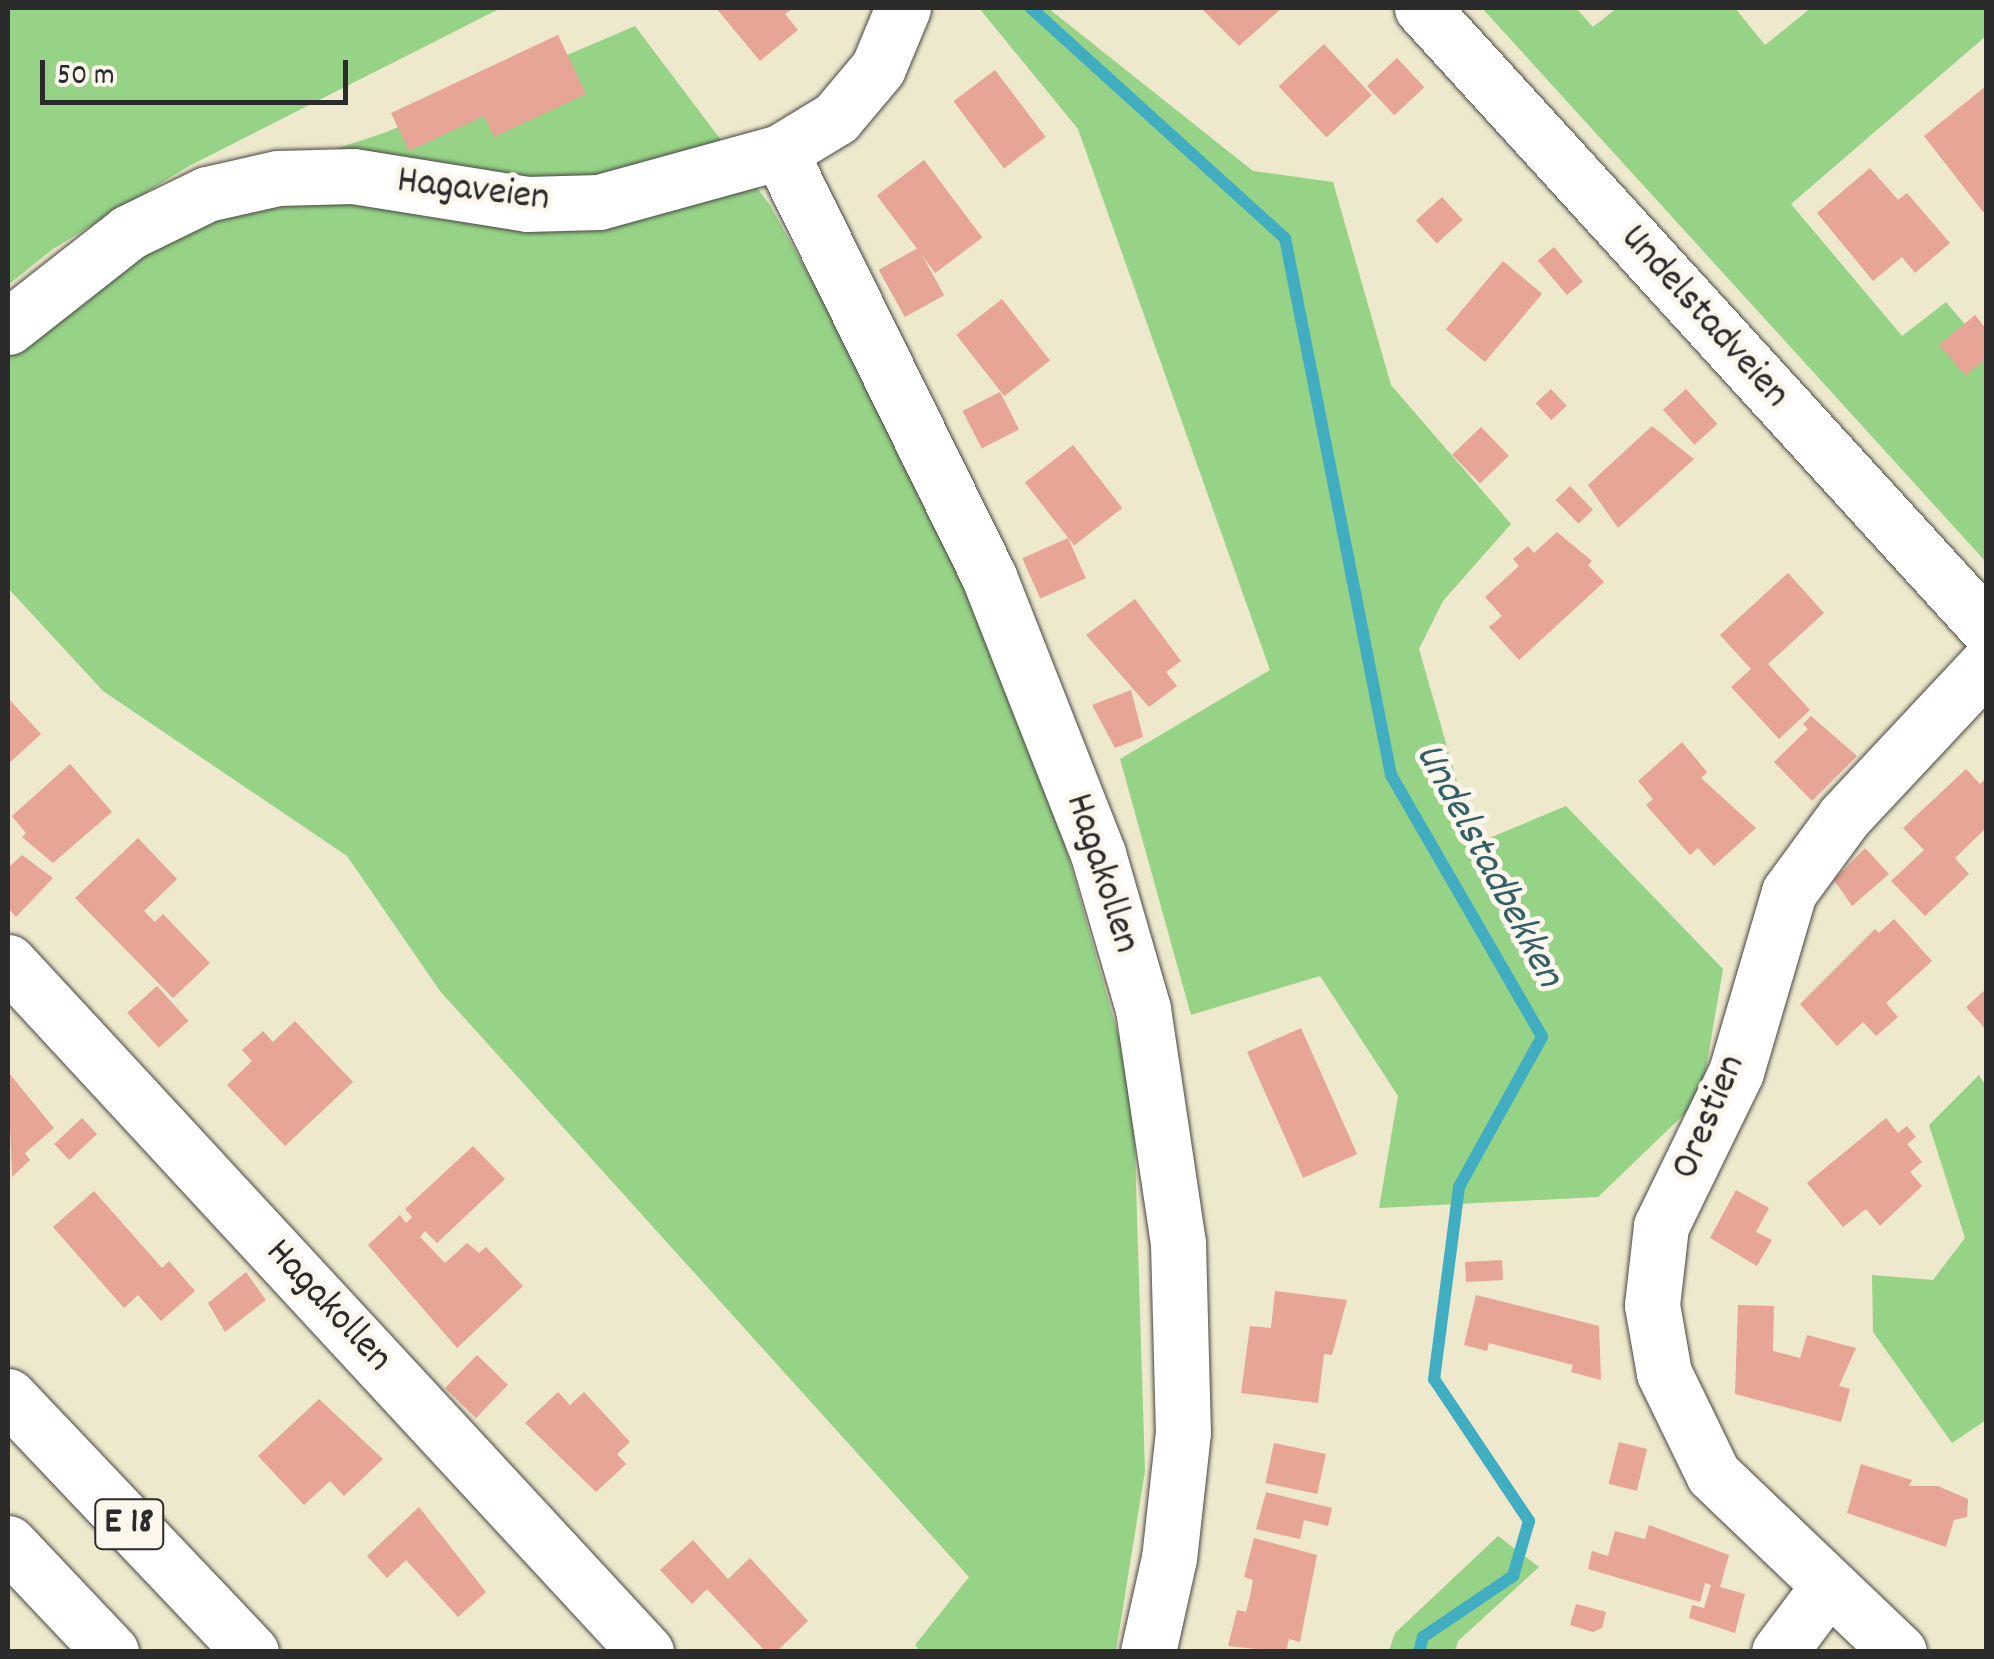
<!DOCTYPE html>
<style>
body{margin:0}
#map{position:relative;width:1994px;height:1659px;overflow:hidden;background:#eee8cd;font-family:Dekko,sans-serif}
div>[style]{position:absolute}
.green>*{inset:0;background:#97d387}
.stream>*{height:12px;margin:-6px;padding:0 6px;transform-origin:6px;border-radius:6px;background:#41adc0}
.building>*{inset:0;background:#e6a595;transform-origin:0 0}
.roads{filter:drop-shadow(0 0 2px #484743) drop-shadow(0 0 2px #484743)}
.minor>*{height:55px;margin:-27.5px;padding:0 27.5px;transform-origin:27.5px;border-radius:27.5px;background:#fff}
.highway>*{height:55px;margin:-27.5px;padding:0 27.5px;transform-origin:27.5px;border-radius:27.5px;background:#fff}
span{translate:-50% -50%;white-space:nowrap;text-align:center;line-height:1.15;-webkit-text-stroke:10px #fbf7ec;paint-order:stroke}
.shield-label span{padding:2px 8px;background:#fbf7ec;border:2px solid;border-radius:8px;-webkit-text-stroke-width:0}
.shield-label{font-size:38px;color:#2b2b2b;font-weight:700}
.street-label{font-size:40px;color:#2b2b2b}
.water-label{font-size:42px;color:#345f67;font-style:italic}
.frame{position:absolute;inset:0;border:10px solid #2b2b2b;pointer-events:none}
.scale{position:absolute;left:40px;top:60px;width:308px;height:45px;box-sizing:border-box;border:5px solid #2b2b2b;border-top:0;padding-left:12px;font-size:30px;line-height:35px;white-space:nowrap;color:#2b2b2b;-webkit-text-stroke:8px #fbf7ec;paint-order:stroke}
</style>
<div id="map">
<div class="green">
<div style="clip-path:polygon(8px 8px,501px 8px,189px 166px,53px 249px,8px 285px)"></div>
<div style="clip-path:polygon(979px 8px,1048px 8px,1253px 171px,1333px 182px,1391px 385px,1511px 524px,1443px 601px,1419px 649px,1475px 844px,1566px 806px,1723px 969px,1701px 1098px,1598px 1197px,1379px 1208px,1398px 1096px,1320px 976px,1191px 1015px,1120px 759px,1270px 670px,1078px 129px)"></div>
<div style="clip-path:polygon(1482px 8px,1576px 8px,1593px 27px,1617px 8px,1735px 8px,1765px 45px,1811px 8px,1986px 8px,1986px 36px,1791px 204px,1902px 336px,1946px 302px,1986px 349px,1986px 562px)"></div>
<div style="clip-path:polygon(635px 26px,770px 205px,960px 549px,1049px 788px,1133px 1088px,1145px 1471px,1116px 1651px,920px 1651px,915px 1645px,969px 1577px,440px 991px,347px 856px,103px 691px,8px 588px,8px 352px,216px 188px,384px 133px)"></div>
<div style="clip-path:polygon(1979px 1075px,1986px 1086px,1986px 1420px,1952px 1443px,1873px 1332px,1872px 1275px,1933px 1280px,1965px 1238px,1929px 1125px)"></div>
<div style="clip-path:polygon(1498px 1536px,1539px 1567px,1458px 1641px,1455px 1651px,1389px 1651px,1395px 1633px)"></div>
</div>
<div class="stream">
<div style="left:1031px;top:8px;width:343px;rotate:42.2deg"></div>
<div style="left:1285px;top:238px;width:547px;rotate:78.83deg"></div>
<div style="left:1391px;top:775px;width:302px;rotate:60deg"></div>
<div style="left:1542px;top:1037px;width:171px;rotate:119deg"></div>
<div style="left:1459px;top:1187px;width:194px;rotate:97.4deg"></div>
<div style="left:1434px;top:1379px;width:171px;rotate:56.2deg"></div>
<div style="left:1529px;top:1521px;width:57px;rotate:106.2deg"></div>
<div style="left:1513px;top:1576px;width:109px;rotate:145.9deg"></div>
<div style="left:1423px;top:1637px;width:16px;rotate:105deg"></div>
</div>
<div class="building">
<div style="clip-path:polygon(716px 8px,794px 8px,785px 14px,798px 30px,760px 61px)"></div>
<div style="clip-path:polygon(1201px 8px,1282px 8px,1239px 46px)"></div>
<div style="clip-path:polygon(558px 35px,586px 94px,494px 137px,484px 116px,409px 151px,391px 113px)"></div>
<div style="left:1324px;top:44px;width:70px;height:62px;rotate:47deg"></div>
<div style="left:1397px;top:58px;width:40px;height:41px;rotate:47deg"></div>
<div style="left:995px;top:70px;width:84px;height:52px;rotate:53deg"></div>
<div style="clip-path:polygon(1986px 86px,1986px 210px,1983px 212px,1924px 136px)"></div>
<div style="left:924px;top:160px;width:97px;height:59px;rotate:53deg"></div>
<div style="clip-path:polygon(1870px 168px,1898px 200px,1907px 193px,1950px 243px,1915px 273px,1902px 257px,1873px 281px,1817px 213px)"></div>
<div style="left:1442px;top:197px;width:31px;height:35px;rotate:48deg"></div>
<div style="left:1554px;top:247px;width:45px;height:21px;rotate:50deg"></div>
<div style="left:918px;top:248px;width:54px;height:45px;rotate:61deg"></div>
<div style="left:1503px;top:261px;width:51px;height:89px;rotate:40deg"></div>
<div style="left:1002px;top:299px;width:78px;height:58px;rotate:52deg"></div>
<div style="clip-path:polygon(1975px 315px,1986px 329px,1986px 358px,1966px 376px,1939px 345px)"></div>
<div style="left:1551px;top:389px;width:23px;height:21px;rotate:47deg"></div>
<div style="left:1686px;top:389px;width:47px;height:31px;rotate:48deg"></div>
<div style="left:1000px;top:392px;width:42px;height:42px;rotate:63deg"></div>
<div style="clip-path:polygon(1652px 426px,1694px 459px,1618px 528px,1588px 485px)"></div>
<div style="left:1481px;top:427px;width:40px;height:40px;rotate:46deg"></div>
<div style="left:1073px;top:445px;width:80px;height:61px;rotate:52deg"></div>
<div style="left:1570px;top:486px;width:33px;height:20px;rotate:46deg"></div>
<div style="clip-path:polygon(1557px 532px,1592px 561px,1588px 565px,1604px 582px,1519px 660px,1489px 627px,1502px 616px,1485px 597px,1519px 566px,1513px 559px,1528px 546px,1534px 553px)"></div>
<div style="left:1068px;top:538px;width:44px;height:50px;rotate:66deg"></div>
<div style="clip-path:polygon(1788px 573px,1824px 613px,1768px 664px,1810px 710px,1779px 739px,1731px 687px,1751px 669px,1720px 635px)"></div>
<div style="clip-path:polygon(1135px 599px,1181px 661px,1166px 672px,1177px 686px,1149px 707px,1086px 635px)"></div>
<div style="clip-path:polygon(1131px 690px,1143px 737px,1115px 748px,1092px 705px)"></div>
<div style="clip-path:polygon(8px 698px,41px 734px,8px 764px)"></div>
<div style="clip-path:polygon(1811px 716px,1857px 756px,1812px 801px,1774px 762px,1808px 729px,1803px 724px)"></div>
<div style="clip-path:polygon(1682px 742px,1707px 772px,1701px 778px,1756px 828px,1714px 866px,1698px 848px,1690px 855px,1646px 805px,1653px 799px,1638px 781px)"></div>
<div style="clip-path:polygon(70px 764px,112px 812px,53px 863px,22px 837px,26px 833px,12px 816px)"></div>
<div style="clip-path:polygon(1966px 769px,1980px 784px,1986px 778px,1986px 828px,1955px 858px,1969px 874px,1925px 916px,1891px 881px,1924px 850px,1903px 828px)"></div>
<div style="clip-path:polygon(138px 838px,177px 879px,144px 911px,155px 922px,163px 914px,210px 963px,173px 998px,75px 898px)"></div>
<div style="clip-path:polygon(1865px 848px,1889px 874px,1852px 906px,1834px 880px)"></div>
<div style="clip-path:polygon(22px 855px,53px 878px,16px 917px,8px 908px,8px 868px)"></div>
<div style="clip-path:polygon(1894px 919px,1932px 961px,1886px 1003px,1898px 1017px,1876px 1036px,1863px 1022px,1837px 1046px,1800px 1004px,1875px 929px,1879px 933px)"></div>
<div style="left:157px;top:986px;width:47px;height:40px;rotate:48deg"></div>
<div style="clip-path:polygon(1986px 989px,1986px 1030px,1966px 1007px)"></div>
<div style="clip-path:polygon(295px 1021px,353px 1082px,285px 1146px,227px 1085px,252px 1061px,242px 1050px,263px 1031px,273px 1042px)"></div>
<div style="left:1301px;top:1028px;width:138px;height:59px;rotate:66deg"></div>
<div style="clip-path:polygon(8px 1072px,54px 1128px,25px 1153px,30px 1160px,12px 1177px)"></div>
<div style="left:82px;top:1118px;width:22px;height:38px;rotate:47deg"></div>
<div style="clip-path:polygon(1886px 1118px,1898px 1133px,1907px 1126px,1916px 1137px,1907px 1144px,1922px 1162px,1910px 1172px,1922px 1186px,1880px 1226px,1866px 1209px,1843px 1227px,1807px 1183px)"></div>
<div style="clip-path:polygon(473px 1146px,505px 1179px,437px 1243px,425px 1231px,420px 1237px,445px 1263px,467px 1243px,479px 1253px,486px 1247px,523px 1286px,457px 1348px,368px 1245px,400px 1215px,406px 1223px,412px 1217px,405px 1209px)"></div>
<div style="clip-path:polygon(1736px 1190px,1769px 1208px,1756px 1232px,1772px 1240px,1757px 1266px,1710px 1238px)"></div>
<div style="clip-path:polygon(94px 1191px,162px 1268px,169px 1261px,195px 1291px,161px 1321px,138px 1295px,124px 1308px,53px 1227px)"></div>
<div style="left:1502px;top:1260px;width:20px;height:37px;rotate:87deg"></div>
<div style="clip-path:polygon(246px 1272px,266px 1300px,225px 1332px,208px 1303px)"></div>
<div style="clip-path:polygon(1275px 1291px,1347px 1300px,1332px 1355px,1324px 1354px,1318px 1403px,1241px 1393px,1250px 1326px,1271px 1328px)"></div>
<div style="clip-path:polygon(1476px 1295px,1599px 1326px,1601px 1380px,1571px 1372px,1573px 1365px,1489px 1343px,1487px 1351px,1464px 1345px)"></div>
<div style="clip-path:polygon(1738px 1305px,1774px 1306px,1773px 1351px,1800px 1358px,1807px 1335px,1856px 1348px,1839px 1386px,1850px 1389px,1841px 1422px,1735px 1394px)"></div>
<div style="left:477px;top:1355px;width:43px;height:46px;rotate:44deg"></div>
<div style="clip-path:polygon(558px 1392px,570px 1405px,584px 1392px,630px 1442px,617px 1454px,626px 1464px,596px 1492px,525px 1423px)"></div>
<div style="clip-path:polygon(319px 1399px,383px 1459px,344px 1496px,330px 1481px,304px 1505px,258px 1456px)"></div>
<div style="left:1619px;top:1442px;width:29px;height:43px;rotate:14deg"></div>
<div style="left:1274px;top:1443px;width:53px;height:41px;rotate:12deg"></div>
<div style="clip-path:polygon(1861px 1464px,1912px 1480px,1909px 1486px,1938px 1486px,1968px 1499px,1967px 1517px,1954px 1520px,1946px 1547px,1847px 1513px)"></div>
<div style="clip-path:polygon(1266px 1492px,1332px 1508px,1328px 1526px,1304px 1520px,1300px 1539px,1256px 1529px)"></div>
<div style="clip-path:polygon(419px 1507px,486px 1592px,458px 1617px,406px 1560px,387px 1578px,367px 1556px)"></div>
<div style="clip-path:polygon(1649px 1525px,1729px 1555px,1720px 1587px,1745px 1594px,1735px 1633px,1689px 1618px,1692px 1605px,1704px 1608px,1711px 1585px,1705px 1583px,1700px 1602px,1588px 1569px,1592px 1551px,1608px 1556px,1615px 1531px,1645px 1539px)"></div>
<div style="clip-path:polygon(1254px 1538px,1317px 1555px,1300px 1642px,1289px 1639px,1286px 1652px,1228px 1646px,1237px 1610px,1246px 1612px,1250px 1596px,1253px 1580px,1244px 1577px)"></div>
<div style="clip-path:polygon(693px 1540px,728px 1579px,750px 1558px,808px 1621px,776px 1652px,766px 1652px,707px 1589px,692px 1604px,660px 1570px)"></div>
<div style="clip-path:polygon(1576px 1604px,1606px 1612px,1602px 1628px,1593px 1632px,1570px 1625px)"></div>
</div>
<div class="roads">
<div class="minor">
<div style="left:1422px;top:8px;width:837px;rotate:47.66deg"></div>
<div style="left:780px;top:152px;width:474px;rotate:63.8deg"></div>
<div style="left:989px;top:577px;width:298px;rotate:68.5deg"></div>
<div style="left:1098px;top:854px;width:161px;rotate:73.8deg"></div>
<div style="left:1143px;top:1009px;width:237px;rotate:81.5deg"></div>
<div style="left:1178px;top:1243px;width:189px;rotate:88.5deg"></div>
<div style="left:1183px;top:1432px;width:127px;rotate:96.3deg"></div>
<div style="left:1169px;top:1558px;width:96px;rotate:102.6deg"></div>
<div style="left:8px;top:327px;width:154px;rotate:-38.1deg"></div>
<div style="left:129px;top:232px;width:87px;rotate:-26deg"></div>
<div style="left:207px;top:194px;width:73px;rotate:-12.7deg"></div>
<div style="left:278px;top:178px;width:75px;rotate:-1.5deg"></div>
<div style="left:353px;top:176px;width:176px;rotate:9.1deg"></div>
<div style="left:527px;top:204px;width:72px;rotate:-1.6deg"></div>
<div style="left:599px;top:202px;width:188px;rotate:-15.4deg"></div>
<div style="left:780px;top:152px;width:66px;rotate:-31.3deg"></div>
<div style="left:836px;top:118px;width:65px;rotate:-50deg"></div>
<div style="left:878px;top:68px;width:65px;rotate:-67.4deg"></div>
<div style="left:8px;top:962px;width:940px;rotate:47.24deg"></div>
<div style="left:1779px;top:1652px;width:80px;rotate:-53.1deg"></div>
<div style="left:1899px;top:1652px;width:257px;rotate:-136.3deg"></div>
<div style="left:1713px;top:1474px;width:112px;rotate:-115.9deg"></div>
<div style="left:1664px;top:1373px;width:69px;rotate:-100deg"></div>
<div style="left:1652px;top:1305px;width:80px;rotate:-83.5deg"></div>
<div style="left:1661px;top:1226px;width:171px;rotate:-64deg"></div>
<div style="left:1736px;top:1072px;width:188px;rotate:-73.6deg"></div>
<div style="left:1789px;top:892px;width:93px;rotate:-53.7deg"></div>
<div style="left:1844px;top:817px;width:208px;rotate:-46.9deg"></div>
</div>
<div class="highway">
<div style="left:8px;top:1396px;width:353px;rotate:46.5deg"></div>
<div style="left:8px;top:1543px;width:150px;rotate:46.6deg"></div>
</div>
</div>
<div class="shield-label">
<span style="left:129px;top:1524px">E 18</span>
</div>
<div class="street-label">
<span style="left:473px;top:192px;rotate:7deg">Hagaveien</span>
<span style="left:1703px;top:318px;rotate:48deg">Undelstadveien</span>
<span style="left:1100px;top:874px;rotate:72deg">Hagakollen</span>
<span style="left:1711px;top:1118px;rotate:-67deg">Orestien</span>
<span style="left:327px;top:1307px;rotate:47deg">Hagakollen</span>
</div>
<div class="water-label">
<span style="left:1487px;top:866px;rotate:62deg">Undelstadbekken</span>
</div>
<div class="frame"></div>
<div class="scale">50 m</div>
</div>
